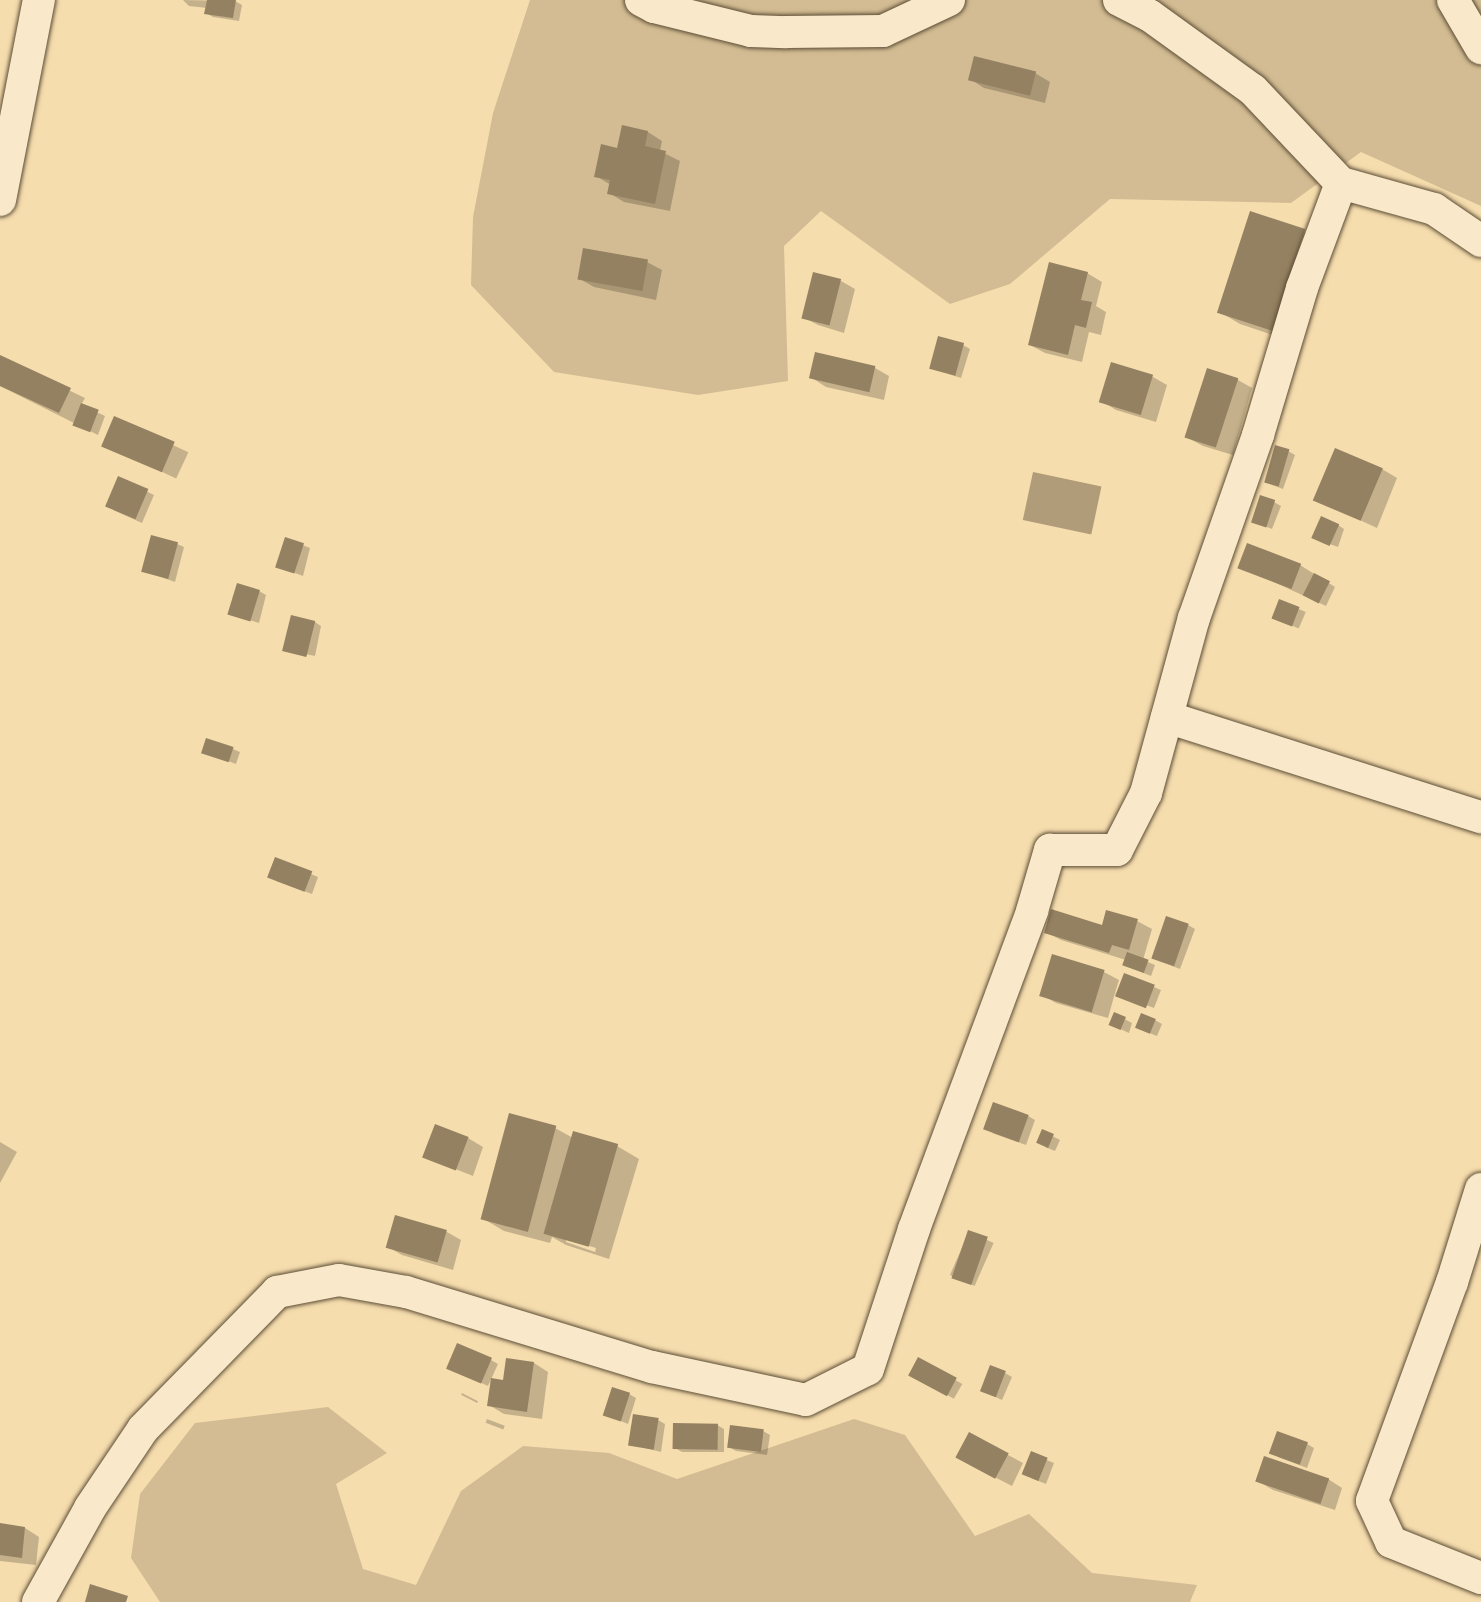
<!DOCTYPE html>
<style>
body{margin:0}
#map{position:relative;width:1481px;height:1602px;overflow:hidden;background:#f6ddae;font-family:"IM FELL DW Pica",serif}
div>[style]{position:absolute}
.green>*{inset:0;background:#d3bc93}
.water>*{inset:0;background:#b09c78;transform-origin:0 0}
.shadow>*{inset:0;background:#0003;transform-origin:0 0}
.building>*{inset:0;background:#948161;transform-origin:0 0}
.roads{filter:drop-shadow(0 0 2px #5c4d36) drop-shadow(0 0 2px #5c4d36)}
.street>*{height:32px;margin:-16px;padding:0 16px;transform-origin:16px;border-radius:16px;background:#f9e9ca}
span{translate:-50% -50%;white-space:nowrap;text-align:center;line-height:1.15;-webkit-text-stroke:5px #f9e9ca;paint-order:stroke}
</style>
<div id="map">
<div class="green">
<div style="clip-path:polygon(530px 0,1481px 0,1481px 206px,1361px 152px,1291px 203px,1110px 199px,1010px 284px,950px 304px,821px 211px,784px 246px,788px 381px,698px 395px,554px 372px,471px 285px,473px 217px,493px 113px)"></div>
<div style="clip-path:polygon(328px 1407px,387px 1453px,336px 1484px,363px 1569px,416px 1585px,461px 1491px,523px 1446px,609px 1453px,677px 1479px,854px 1419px,905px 1435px,975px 1536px,1029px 1514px,1092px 1573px,1197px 1585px,1190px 1602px,160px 1602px,131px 1558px,140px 1494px,195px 1423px)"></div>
</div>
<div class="water">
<div style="left:1033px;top:472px;width:70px;height:49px;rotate:12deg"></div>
</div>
<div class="shadow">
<div style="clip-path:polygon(183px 0,235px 1px,242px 5px,239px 21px,213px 17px,206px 13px,207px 8px,189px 6px)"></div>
<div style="clip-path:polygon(1035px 73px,1050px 82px,1045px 103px,984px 88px,970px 79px)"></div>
<div style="clip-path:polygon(623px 127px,648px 132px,662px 141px,660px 151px,680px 161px,670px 211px,624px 202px,609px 193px,611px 185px,596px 176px,619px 150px)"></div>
<div style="clip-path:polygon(1304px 231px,1326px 243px,1294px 342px,1240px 324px,1218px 311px)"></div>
<div style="clip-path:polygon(647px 262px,662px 270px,656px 300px,594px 287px,580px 279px)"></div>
<div style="clip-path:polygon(1087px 273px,1102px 282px,1096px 306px,1106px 312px,1101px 335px,1089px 332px,1082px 362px,1045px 353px,1030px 345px)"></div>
<div style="clip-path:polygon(815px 274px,841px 281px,855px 289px,844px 333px,818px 325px,803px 317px)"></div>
<div style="clip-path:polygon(963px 345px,970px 349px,961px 378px,930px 368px)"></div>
<div style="clip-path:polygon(817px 354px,875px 368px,889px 376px,884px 400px,826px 387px,812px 378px)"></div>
<div style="clip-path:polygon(0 357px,85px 398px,81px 405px,105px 416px,98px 435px,0 386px)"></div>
<div style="clip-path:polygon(1112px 365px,1153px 377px,1167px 385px,1156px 422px,1116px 410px,1101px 401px)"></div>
<div style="clip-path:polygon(1208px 371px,1238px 380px,1252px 388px,1233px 455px,1203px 446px,1188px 438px)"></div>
<div style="left:115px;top:418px;width:81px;height:29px;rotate:25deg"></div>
<div style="clip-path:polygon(1288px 451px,1295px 455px,1283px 489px,1272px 485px)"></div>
<div style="clip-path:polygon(1382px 469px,1397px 478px,1377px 528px,1316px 500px)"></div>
<div style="clip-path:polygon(119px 478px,154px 495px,142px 523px,113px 510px)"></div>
<div style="clip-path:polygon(1274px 502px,1281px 506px,1272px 529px,1257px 523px)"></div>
<div style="clip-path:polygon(1338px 525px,1344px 529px,1338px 547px,1321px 541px)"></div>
<div style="clip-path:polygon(287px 539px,310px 548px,303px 576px,278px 567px)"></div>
<div style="clip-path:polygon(177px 544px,184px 547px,175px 582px,144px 571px)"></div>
<div style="clip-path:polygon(1300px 565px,1335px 587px,1326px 606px,1241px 567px)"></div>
<div style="clip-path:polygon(259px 591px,266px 595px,259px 623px,231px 614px)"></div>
<div style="left:1280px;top:601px;width:28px;height:18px;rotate:23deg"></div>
<div style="clip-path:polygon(315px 622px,321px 626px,315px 656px,286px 650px)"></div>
<div style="clip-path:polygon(233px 749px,240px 752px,236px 764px,203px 752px)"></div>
<div style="clip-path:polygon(276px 859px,318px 877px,312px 894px,276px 881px)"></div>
<div style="clip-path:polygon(1108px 912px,1137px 921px,1152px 929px,1143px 960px,1155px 965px,1151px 976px,1131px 968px,1126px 960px,1061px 940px,1046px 932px,1103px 927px)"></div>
<div style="clip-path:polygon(1188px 925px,1195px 929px,1180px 969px,1159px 961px)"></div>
<div style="clip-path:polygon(1104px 972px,1119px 980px,1115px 993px,1154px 987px,1161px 990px,1154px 1008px,1115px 993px,1108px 1018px,1056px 1003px,1042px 995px)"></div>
<div style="clip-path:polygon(1115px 1014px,1132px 1023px,1129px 1033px,1118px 1028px)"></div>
<div style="clip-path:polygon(1155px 1020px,1162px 1024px,1157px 1036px,1144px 1031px)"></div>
<div style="clip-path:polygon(1028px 1116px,1035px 1120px,1026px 1145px,992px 1133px)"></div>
<div style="clip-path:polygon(evenodd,555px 1128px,573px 1138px,617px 1146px,639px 1159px,609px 1259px,566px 1245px,552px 1237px,550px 1243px,504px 1231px,482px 1218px,555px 1128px,566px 1239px,596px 1248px,595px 1252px,566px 1242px,566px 1239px)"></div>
<div style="clip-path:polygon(1043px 1131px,1060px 1140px,1055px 1151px,1045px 1147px)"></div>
<div style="clip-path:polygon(468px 1138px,483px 1147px,473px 1176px,425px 1157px)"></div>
<div style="clip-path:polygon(0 1142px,17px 1152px,0 1183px)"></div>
<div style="clip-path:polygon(396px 1217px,447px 1232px,461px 1240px,453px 1270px,402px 1255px,388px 1247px)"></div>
<div style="left:969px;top:1232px;width:27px;height:47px;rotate:24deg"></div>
<div style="left:919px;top:1359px;width:50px;height:17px;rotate:30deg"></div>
<div style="clip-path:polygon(491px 1360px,498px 1364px,488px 1386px,454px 1371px)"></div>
<div style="clip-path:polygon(534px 1363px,548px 1372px,542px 1419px,504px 1414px,489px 1405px,504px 1382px)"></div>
<div style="clip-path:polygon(1005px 1373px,1012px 1377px,1002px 1400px,989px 1394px)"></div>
<div style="left:462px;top:1393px;width:18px;height:2px;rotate:27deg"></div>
<div style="clip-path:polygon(629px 1394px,636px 1398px,628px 1424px,606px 1415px)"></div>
<div style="left:487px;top:1419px;width:19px;height:4px;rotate:21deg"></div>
<div style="clip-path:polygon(658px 1420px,665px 1424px,661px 1452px,629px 1444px)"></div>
<div style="clip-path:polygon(717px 1425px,724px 1429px,724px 1452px,682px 1452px,675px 1448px)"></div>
<div style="clip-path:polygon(763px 1431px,770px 1435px,767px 1455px,736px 1451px,729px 1447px)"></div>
<div style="clip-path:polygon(970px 1435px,1023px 1463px,1012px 1486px,973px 1466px)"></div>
<div style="clip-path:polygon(1307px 1444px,1314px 1448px,1307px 1468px,1278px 1457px)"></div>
<div style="clip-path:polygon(1032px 1454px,1054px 1463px,1046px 1484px,1031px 1478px)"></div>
<div style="clip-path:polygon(1328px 1479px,1342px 1488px,1335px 1510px,1273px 1490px,1258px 1481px)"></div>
<div style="clip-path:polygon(0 1525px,25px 1528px,39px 1537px,36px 1565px,0 1561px)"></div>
</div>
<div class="building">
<div style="clip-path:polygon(207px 0,236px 0,233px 18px,204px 14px)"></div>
<div style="left:974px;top:56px;width:64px;height:25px;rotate:14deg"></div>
<div style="clip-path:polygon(622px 125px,648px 131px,645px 146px,666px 151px,655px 204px,607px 194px,610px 180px,594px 177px,601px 144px,617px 148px)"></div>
<div style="left:1250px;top:211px;width:58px;height:107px;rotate:18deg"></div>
<div style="left:583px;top:248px;width:66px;height:32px;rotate:10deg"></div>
<div style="clip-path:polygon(1049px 262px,1088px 272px,1081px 300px,1092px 302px,1086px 328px,1075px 325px,1068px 355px,1028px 345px)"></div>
<div style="left:813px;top:272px;width:29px;height:48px;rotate:14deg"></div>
<div style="left:938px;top:336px;width:27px;height:34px;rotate:15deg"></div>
<div style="left:815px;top:352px;width:62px;height:27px;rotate:13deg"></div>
<div style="clip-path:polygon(0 355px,71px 388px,59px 413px,0 386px)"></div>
<div style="left:1111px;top:362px;width:44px;height:42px;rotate:17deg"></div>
<div style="left:1207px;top:368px;width:33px;height:73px;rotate:18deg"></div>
<div style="left:81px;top:403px;width:19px;height:24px;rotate:21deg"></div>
<div style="left:114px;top:416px;width:66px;height:33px;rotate:23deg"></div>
<div style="left:1275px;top:445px;width:15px;height:39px;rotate:16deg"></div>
<div style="left:1335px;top:448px;width:52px;height:57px;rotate:23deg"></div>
<div style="left:118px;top:476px;width:33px;height:33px;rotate:23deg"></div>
<div style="left:1260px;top:495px;width:16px;height:29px;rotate:18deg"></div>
<div style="left:1321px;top:516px;width:20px;height:24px;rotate:24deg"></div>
<div style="left:151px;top:535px;width:28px;height:38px;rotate:15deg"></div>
<div style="left:285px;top:537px;width:20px;height:32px;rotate:18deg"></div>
<div style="left:1247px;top:543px;width:58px;height:27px;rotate:21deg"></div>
<div style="left:1314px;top:573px;width:18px;height:25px;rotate:27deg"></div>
<div style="left:237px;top:583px;width:24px;height:33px;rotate:17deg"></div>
<div style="left:1279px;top:599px;width:22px;height:21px;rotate:21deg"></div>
<div style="left:291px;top:615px;width:25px;height:37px;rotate:14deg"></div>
<div style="left:206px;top:738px;width:29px;height:16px;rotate:18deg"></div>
<div style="left:275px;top:857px;width:40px;height:22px;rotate:21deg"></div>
<div style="clip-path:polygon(1051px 909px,1102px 925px,1106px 910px,1138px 919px,1129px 950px,1112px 945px,1109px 953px,1044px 933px)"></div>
<div style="left:1166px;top:916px;width:24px;height:45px;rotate:19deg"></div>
<div style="left:1127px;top:952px;width:23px;height:14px;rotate:20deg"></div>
<div style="left:1052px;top:954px;width:55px;height:44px;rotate:17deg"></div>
<div style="left:1124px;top:973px;width:33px;height:25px;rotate:21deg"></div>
<div style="left:1114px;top:1012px;width:13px;height:14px;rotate:23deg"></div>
<div style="left:1141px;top:1013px;width:16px;height:16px;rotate:22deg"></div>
<div style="left:993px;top:1102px;width:38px;height:29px;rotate:20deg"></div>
<div style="left:509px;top:1113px;width:49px;height:110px;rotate:15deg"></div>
<div style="left:435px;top:1124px;width:36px;height:36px;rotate:21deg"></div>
<div style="left:1042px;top:1129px;width:13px;height:15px;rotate:23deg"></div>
<div style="left:573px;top:1131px;width:47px;height:107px;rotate:16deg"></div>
<div style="left:395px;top:1215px;width:54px;height:34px;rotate:16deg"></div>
<div style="left:968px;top:1230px;width:21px;height:51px;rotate:19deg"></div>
<div style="left:457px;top:1343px;width:38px;height:28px;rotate:23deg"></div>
<div style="left:918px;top:1357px;width:44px;height:21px;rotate:28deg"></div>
<div style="clip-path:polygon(506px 1358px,534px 1362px,527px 1412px,487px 1406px,491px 1378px,503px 1380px)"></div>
<div style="left:990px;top:1365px;width:17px;height:28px;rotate:21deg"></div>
<div style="left:612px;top:1387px;width:19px;height:30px;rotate:18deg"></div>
<div style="left:633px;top:1414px;width:26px;height:32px;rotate:9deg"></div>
<div style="left:673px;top:1423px;width:45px;height:26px;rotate:1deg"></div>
<div style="left:730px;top:1425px;width:34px;height:23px;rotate:7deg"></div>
<div style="left:1277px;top:1431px;width:33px;height:24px;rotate:20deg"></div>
<div style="left:969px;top:1432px;width:45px;height:29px;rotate:28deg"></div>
<div style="left:1031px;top:1451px;width:18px;height:25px;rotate:22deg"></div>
<div style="left:1264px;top:1456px;width:69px;height:27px;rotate:19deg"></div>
<div style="clip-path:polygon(0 1523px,25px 1527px,22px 1558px,0 1555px)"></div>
<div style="clip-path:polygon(90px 1584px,128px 1596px,126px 1602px,85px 1602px)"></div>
</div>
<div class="roads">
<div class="street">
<div style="left:641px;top:0;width:15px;rotate:28deg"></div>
<div style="left:654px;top:7px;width:100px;rotate:13.9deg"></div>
<div style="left:751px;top:31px;width:35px;rotate:2deg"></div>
<div style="left:786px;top:32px;width:97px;rotate:-0.6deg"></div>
<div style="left:883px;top:31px;width:73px;rotate:-25.2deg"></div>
<div style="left:1119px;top:0;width:34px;rotate:27deg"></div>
<div style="left:1149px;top:15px;width:128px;rotate:35.8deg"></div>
<div style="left:1253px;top:90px;width:128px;rotate:46.6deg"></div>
<div style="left:1341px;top:183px;width:97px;rotate:15.6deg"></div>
<div style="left:1434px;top:209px;width:57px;rotate:34.2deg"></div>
<div style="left:1453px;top:0;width:56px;rotate:59.7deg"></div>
<div style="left:0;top:200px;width:204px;rotate:-79deg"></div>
<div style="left:1167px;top:717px;width:330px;rotate:17.7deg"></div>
<div style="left:1481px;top:1189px;width:97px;rotate:107.3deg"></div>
<div style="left:1452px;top:1282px;width:233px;rotate:110.1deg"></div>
<div style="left:1372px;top:1501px;width:45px;rotate:65.1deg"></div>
<div style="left:1391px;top:1542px;width:97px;rotate:21.8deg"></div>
<div style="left:38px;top:1602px;width:107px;rotate:-61deg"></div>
<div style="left:90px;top:1508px;width:95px;rotate:-56.1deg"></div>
<div style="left:143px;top:1429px;width:192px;rotate:-45.6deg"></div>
<div style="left:277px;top:1292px;width:63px;rotate:-11deg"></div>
<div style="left:339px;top:1280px;width:68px;rotate:10.2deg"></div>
<div style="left:406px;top:1292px;width:257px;rotate:17deg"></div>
<div style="left:652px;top:1367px;width:157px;rotate:12.1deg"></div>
<div style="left:806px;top:1400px;width:69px;rotate:-26.6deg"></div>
<div style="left:868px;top:1369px;width:147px;rotate:-71.8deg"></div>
<div style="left:914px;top:1229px;width:339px;rotate:-69.6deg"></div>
<div style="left:1032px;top:911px;width:64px;rotate:-73.6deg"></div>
<div style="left:1050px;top:850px;width:67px"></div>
<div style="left:1117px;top:850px;width:64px;rotate:-63deg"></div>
<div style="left:1146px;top:793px;width:181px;rotate:-74.7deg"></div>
<div style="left:1194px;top:618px;width:194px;rotate:-70.7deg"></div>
<div style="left:1258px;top:435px;width:153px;rotate:-73.3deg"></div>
<div style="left:1302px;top:288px;width:112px;rotate:-69.6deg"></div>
</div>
</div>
</div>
